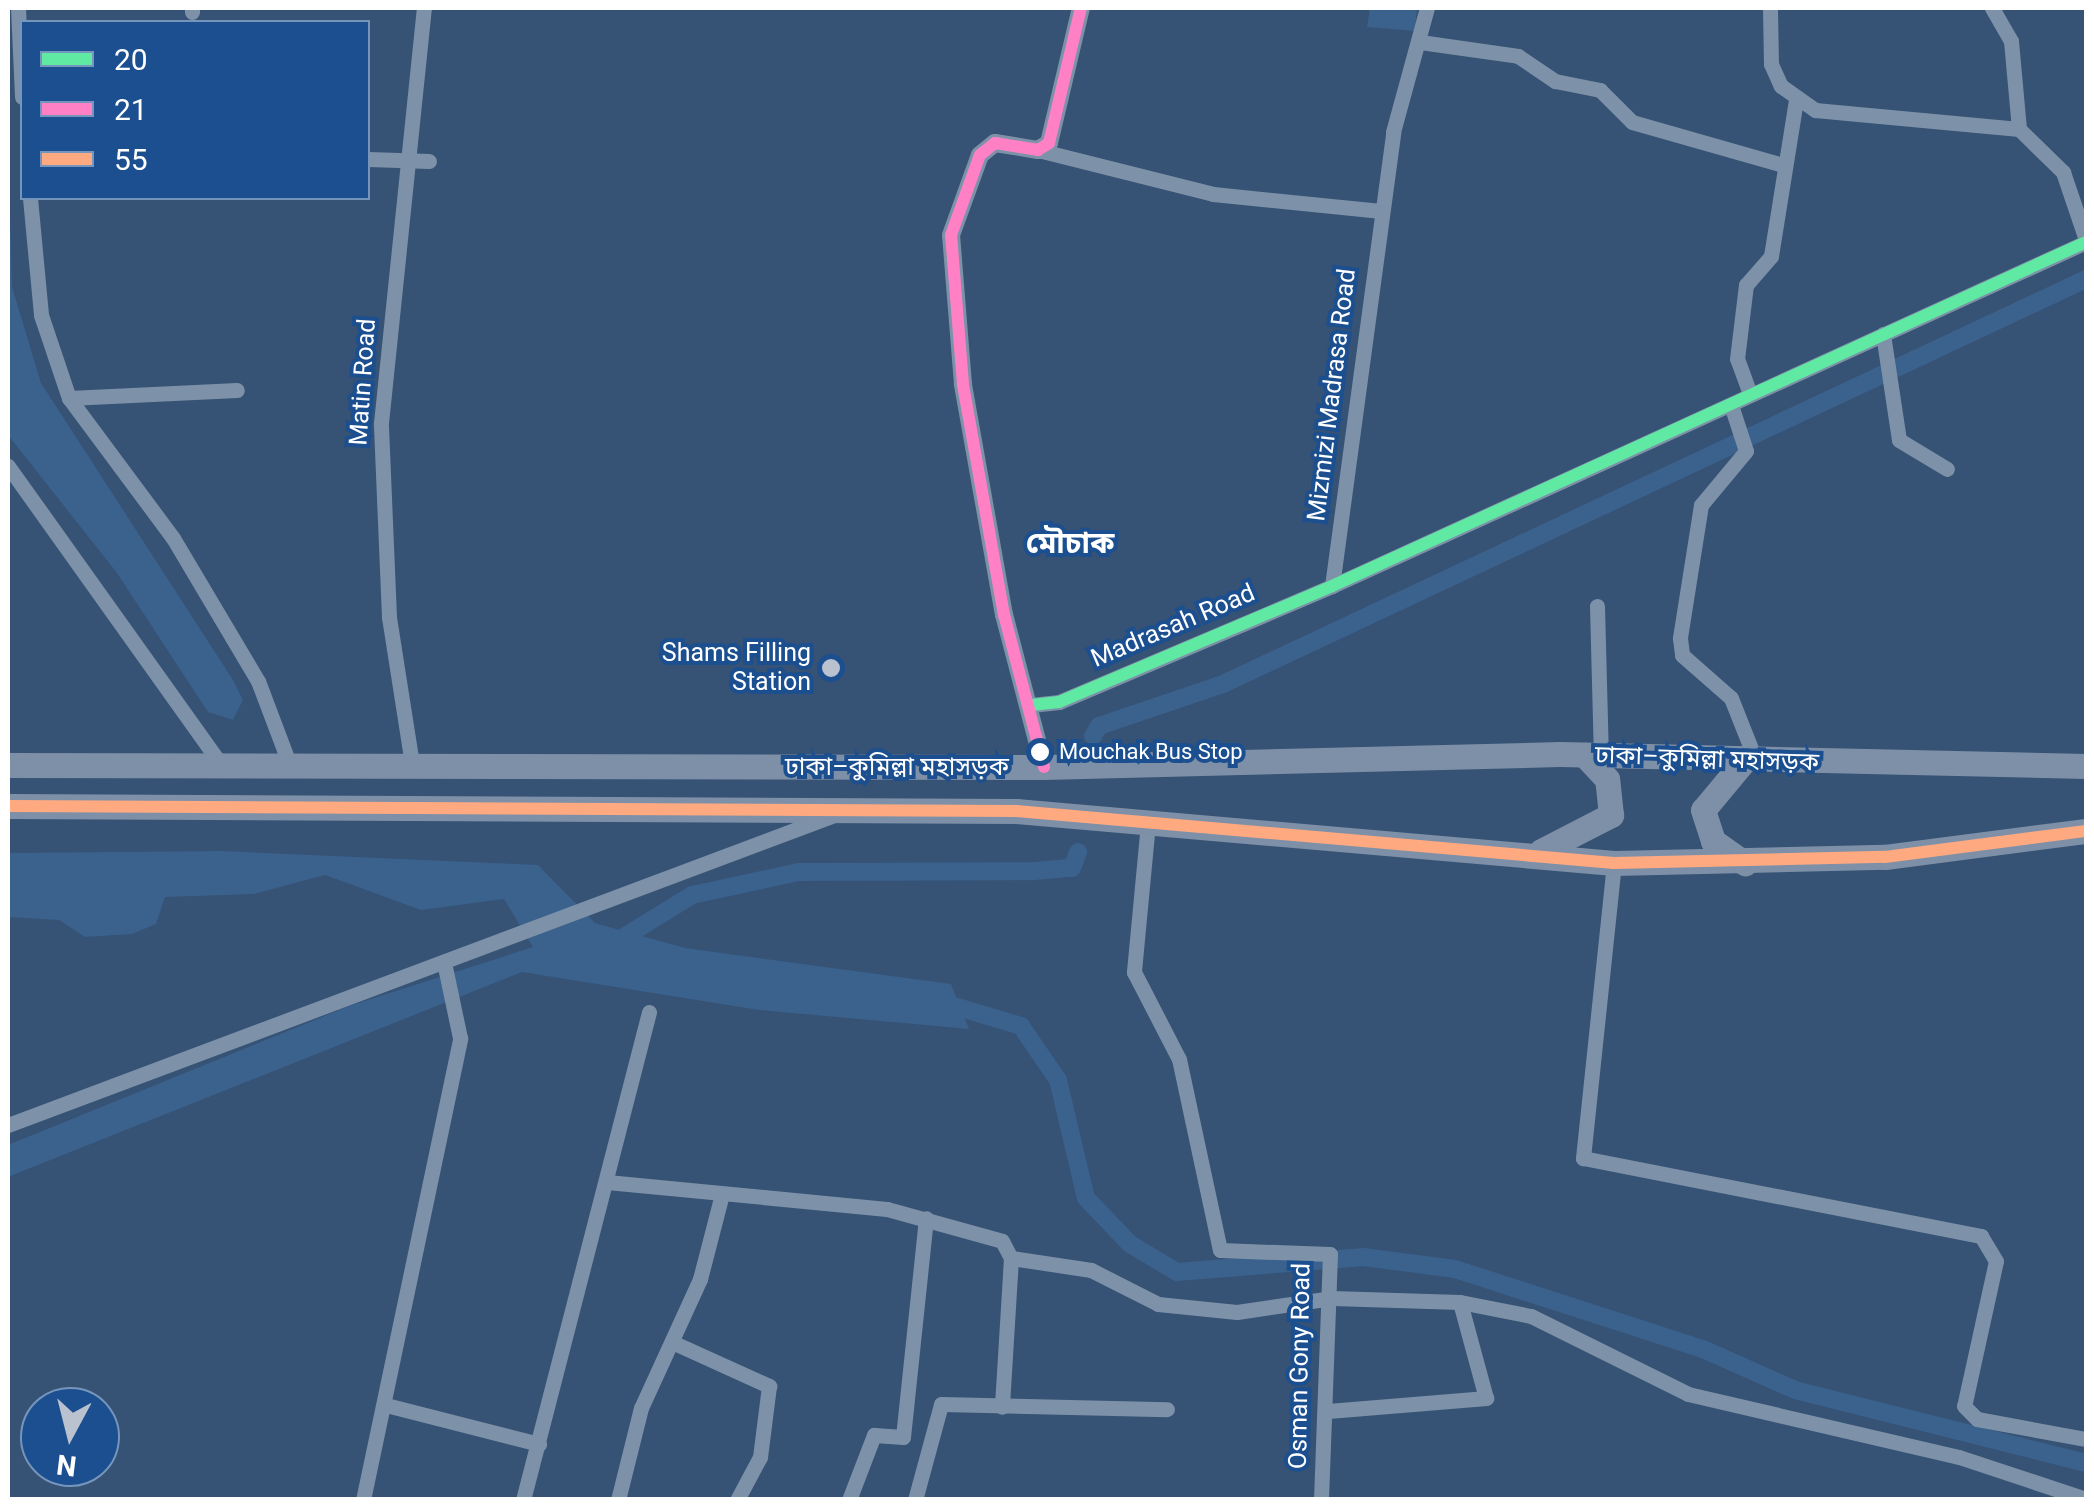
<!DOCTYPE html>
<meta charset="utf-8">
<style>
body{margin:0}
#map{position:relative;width:2094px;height:1507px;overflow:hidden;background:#365274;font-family:Roboto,"Noto Sans Bengali",sans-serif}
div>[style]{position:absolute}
.water>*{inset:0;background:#3b618d}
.canal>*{height:18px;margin:-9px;padding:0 9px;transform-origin:9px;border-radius:9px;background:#3b618d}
.minor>*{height:15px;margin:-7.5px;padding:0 7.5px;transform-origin:7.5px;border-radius:7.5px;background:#7d92a8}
.tertiary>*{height:18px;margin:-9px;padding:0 9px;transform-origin:9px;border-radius:9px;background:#7d92a8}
.trunk>*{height:25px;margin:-12.5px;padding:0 12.5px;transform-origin:12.5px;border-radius:12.5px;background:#7e90a7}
.bus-1>*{height:12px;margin:-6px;padding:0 6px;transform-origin:6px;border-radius:6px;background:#60e9a3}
.bus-2>*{height:12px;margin:-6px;padding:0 6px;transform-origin:6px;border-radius:6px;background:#ff80c5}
.bus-3>*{height:12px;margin:-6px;padding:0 6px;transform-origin:6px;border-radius:6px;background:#ffa980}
.dots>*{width:28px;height:28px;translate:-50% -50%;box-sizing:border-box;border:5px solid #1b4f8f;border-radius:50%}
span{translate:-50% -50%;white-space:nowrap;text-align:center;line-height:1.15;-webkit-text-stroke:8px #1b4f8f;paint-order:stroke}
.bus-label{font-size:22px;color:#fff}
.left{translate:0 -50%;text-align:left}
.street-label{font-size:25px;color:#fff}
.poi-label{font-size:25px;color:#fff}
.right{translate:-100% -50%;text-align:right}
.quarter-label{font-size:30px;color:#fff;font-weight:700}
.frame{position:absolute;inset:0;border:10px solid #fff;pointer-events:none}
.legend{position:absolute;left:20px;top:20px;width:350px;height:180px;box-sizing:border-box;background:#1b4f8f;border:2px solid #7695bc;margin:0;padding:12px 18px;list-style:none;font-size:30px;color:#fff}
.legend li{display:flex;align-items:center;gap:20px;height:50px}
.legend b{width:50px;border:2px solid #7695bc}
.north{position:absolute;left:20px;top:1387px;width:100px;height:100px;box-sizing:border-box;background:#1b4f8f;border:2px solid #7695bc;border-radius:50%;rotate:187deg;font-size:28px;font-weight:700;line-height:40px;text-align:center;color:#fff}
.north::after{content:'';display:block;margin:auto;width:35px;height:45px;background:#b9c2ce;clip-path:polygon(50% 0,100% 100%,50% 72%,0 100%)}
</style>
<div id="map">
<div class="water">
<div style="clip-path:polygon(1370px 8px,1417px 8px,1415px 31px,1367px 27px)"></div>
<div style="clip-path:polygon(8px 138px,12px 287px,41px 383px,233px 680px,243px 700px,233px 720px,208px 712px,117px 573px,8px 435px)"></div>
<div style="clip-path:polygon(223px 851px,538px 865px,595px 923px,685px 948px,951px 984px,969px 1029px,759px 1010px,522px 972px,8px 1177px,8px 1145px,349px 1006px,533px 947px,504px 899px,421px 910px,325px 875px,254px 894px,165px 897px,156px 924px,132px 934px,85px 937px,59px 920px,8px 917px,8px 853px)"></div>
</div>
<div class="canal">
<div style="left:1093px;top:736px;width:12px;rotate:-59deg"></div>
<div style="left:1099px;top:726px;width:131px;rotate:-18.7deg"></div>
<div style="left:1223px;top:684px;width:953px;rotate:-25.14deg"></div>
<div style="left:616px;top:942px;width:89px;rotate:-31.7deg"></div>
<div style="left:692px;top:895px;width:108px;rotate:-12.2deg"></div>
<div style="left:798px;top:872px;width:236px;rotate:-0.2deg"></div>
<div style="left:1034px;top:871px;width:38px;rotate:-5deg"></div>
<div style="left:1072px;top:868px;width:17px;rotate:-69deg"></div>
<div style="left:941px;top:1002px;width:84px;rotate:16.7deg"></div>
<div style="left:1021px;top:1026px;width:65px;rotate:55.6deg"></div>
<div style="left:1058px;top:1080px;width:121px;rotate:76.7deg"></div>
<div style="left:1086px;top:1198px;width:64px;rotate:46.3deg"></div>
<div style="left:1130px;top:1244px;width:55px;rotate:30.8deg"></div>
<div style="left:1177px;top:1272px;width:187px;rotate:-4.6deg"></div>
<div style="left:1363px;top:1257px;width:93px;rotate:7.4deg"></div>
<div style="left:1455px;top:1269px;width:261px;rotate:17.9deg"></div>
<div style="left:1703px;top:1349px;width:101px;rotate:24deg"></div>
<div style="left:1795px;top:1390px;width:300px;rotate:14.1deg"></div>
</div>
<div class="minor">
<div style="left:18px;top:8px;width:89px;rotate:87.4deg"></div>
<div style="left:192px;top:8px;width:4px;rotate:90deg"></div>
<div style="left:1770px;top:8px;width:56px;rotate:89deg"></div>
<div style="left:1771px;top:64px;width:24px;rotate:66deg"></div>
<div style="left:1781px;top:86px;width:42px;rotate:35.2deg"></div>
<div style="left:1815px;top:110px;width:205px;rotate:5.3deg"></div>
<div style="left:1992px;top:8px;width:38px;rotate:60deg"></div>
<div style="left:2011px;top:41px;width:88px;rotate:84.8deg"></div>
<div style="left:2019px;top:129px;width:62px;rotate:44.3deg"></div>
<div style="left:2063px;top:172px;width:72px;rotate:71.3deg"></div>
<div style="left:1420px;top:42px;width:99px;rotate:8.1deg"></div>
<div style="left:1518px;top:56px;width:45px;rotate:34deg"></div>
<div style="left:1555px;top:81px;width:46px;rotate:11.3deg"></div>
<div style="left:1600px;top:90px;width:45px;rotate:45deg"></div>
<div style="left:1632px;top:122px;width:157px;rotate:15.9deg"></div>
<div style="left:1038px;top:150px;width:180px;rotate:14.1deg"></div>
<div style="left:1213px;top:194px;width:169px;rotate:5.8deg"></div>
<div style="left:368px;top:159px;width:61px;rotate:1.9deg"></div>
<div style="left:30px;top:198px;width:118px;rotate:84.6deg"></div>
<div style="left:41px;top:315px;width:88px;rotate:71.4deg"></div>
<div style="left:69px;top:398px;width:174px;rotate:53.4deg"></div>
<div style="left:173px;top:538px;width:166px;rotate:59.3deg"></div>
<div style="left:258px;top:681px;width:88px;rotate:69.3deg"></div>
<div style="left:1883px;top:334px;width:107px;rotate:81.4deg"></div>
<div style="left:1899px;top:440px;width:56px;rotate:31.1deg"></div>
<div style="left:1750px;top:394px;width:37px;rotate:-110deg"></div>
<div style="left:1737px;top:359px;width:75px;rotate:-83.1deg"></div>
<div style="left:1746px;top:285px;width:38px;rotate:-49deg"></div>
<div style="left:1771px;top:256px;width:158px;rotate:-80.9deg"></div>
<div style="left:69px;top:398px;width:168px;rotate:-2.7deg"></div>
<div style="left:1731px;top:405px;width:48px;rotate:71.9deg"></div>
<div style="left:1746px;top:451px;width:70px;rotate:129.8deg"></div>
<div style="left:1701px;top:505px;width:135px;rotate:99deg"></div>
<div style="left:1680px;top:638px;width:17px;rotate:83deg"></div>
<div style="left:1682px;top:655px;width:65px;rotate:41.3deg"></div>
<div style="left:1731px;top:698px;width:68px;rotate:68.4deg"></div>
<div style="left:8px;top:466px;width:365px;rotate:54.5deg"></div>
<div style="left:1332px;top:586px;width:458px;rotate:-82.3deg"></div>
<div style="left:1393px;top:132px;width:129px;rotate:-74.7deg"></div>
<div style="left:1597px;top:606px;width:149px;rotate:88.5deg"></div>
<div style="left:1031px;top:705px;width:28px;rotate:-6deg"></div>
<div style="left:1059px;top:702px;width:297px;rotate:-23deg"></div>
<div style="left:1332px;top:586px;width:829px;rotate:-24.52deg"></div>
<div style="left:412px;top:764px;width:149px;rotate:-98.9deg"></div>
<div style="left:389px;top:617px;width:194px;rotate:-92.4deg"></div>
<div style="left:381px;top:423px;width:417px;rotate:-84.1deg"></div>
<div style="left:1148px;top:823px;width:150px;rotate:95.4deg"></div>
<div style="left:1134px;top:972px;width:98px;rotate:62.7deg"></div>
<div style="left:1179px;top:1059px;width:195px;rotate:77.9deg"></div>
<div style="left:1220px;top:1250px;width:110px;rotate:2.1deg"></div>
<div style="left:1330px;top:1254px;width:246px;rotate:92.1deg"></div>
<div style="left:1614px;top:863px;width:297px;rotate:96deg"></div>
<div style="left:1583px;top:1158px;width:406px;rotate:11.1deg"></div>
<div style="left:1981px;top:1236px;width:29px;rotate:59deg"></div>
<div style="left:1996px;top:1261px;width:148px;rotate:102.4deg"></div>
<div style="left:1964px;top:1406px;width:18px;rotate:45deg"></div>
<div style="left:1977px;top:1419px;width:111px;rotate:10.4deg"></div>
<div style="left:8px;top:1125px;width:882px;rotate:-20.57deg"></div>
<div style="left:607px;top:1182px;width:281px;rotate:5.5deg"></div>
<div style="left:887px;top:1209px;width:119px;rotate:15.5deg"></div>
<div style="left:1002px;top:1241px;width:19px;rotate:62deg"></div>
<div style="left:1011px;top:1258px;width:149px;rotate:93.5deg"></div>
<div style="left:1011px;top:1258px;width:81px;rotate:8.5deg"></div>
<div style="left:1091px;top:1270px;width:75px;rotate:26.9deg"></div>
<div style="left:1158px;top:1304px;width:79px;rotate:5.8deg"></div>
<div style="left:1237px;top:1312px;width:96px;rotate:-8.4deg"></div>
<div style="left:1332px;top:1298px;width:128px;rotate:1.8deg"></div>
<div style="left:1460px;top:1302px;width:72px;rotate:11.2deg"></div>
<div style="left:1531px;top:1316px;width:175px;rotate:26.4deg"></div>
<div style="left:1688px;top:1394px;width:278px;rotate:13.1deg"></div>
<div style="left:1959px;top:1457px;width:134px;rotate:18.3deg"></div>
<div style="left:672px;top:1342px;width:107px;rotate:24.4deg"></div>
<div style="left:769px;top:1386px;width:72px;rotate:97.2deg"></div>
<div style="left:760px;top:1457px;width:49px;rotate:118.1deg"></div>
<div style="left:386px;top:1405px;width:158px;rotate:14.3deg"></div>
<div style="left:1328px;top:1411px;width:159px;rotate:-4.7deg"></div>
<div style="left:1486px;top:1398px;width:99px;rotate:-105.2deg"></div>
<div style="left:363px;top:1500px;width:472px;rotate:-78.1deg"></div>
<div style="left:460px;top:1038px;width:78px;rotate:-101.9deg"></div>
<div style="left:523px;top:1500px;width:504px;rotate:-75.52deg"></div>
<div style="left:618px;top:1500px;width:95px;rotate:-76deg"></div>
<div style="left:641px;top:1408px;width:142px;rotate:-65.4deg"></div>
<div style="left:700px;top:1279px;width:88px;rotate:-75.5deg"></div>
<div style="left:849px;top:1500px;width:70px;rotate:-69deg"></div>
<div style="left:874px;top:1435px;width:29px;rotate:4deg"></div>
<div style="left:903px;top:1437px;width:220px;rotate:-84deg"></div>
<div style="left:915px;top:1500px;width:99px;rotate:-74.8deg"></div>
<div style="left:941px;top:1404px;width:226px;rotate:1.3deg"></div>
</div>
<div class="tertiary">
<div style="left:1044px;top:767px;width:157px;rotate:-104.7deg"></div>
<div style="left:1004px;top:615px;width:235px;rotate:-100.1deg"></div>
<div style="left:963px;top:384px;width:149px;rotate:-94.6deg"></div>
<div style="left:951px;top:235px;width:85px;rotate:-70.1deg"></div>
<div style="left:980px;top:155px;width:19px;rotate:-39deg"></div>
<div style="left:995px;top:143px;width:44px;rotate:9.2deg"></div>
<div style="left:1038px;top:150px;width:13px;rotate:-32deg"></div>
<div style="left:1049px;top:143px;width:139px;rotate:-76.7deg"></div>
</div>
<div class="trunk">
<div style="left:1743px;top:762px;width:62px;rotate:129.8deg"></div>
<div style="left:1703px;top:810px;width:33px;rotate:72deg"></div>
<div style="left:1713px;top:841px;width:39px;rotate:35deg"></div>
<div style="left:8px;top:765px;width:1036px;rotate:0.11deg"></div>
<div style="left:1044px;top:767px;width:516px;rotate:-1.44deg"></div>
<div style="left:1560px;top:754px;width:526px;rotate:1.31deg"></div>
<div style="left:8px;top:806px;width:1008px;rotate:0.28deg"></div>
<div style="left:1016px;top:811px;width:600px;rotate:4.97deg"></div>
<div style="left:1614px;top:863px;width:271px;rotate:-1.3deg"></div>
<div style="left:1885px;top:857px;width:203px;rotate:-7.4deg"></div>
<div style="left:1541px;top:851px;width:79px;rotate:-27.2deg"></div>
<div style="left:1611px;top:815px;width:36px;rotate:-96deg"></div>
<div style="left:1607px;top:779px;width:33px;rotate:-133deg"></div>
</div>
<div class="bus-1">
<div style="left:1031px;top:705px;width:28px;rotate:-6deg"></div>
<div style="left:1059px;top:702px;width:297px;rotate:-23deg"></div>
<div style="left:1332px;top:586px;width:829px;rotate:-24.52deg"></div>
</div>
<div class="bus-2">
<div style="left:1044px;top:767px;width:157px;rotate:-104.7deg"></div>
<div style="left:1004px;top:615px;width:235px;rotate:-100.1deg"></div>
<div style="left:963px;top:384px;width:149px;rotate:-94.6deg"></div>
<div style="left:951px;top:235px;width:85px;rotate:-70.1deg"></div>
<div style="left:980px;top:155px;width:19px;rotate:-39deg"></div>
<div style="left:995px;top:143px;width:44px;rotate:9.2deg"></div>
<div style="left:1038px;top:150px;width:13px;rotate:-32deg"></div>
<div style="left:1049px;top:143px;width:139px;rotate:-76.7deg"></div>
</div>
<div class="bus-3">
<div style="left:8px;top:806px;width:1008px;rotate:0.28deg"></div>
<div style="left:1016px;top:811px;width:600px;rotate:4.97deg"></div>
<div style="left:1614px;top:863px;width:271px;rotate:-1.3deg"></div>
<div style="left:1885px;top:857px;width:203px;rotate:-7.4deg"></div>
</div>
<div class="dots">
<div style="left:831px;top:668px;background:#b9c2ce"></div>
<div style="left:1040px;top:752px;background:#fff"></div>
</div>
<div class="bus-label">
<span class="left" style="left:1059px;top:752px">Mouchak Bus Stop</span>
</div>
<div class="street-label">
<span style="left:363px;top:382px;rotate:-86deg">Matin Road</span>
<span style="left:1332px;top:395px;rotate:-83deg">Mizmizi Madrasa Road</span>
<span style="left:1173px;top:626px;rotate:-23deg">Madrasah Road</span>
<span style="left:1707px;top:759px;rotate:2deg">ঢাকা–কুমিল্লা মহাসড়ক</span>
<span style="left:897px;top:767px">ঢাকা–কুমিল্লা মহাসড়ক</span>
<span style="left:1300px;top:1366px;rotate:-89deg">Osman Gony Road</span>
</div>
<div class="poi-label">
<span class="right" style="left:811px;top:668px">Shams Filling<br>Station</span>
</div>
<div class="quarter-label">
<span style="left:1070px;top:543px">মৌচাক</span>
</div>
<div class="frame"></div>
<ul class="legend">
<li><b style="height:12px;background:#60e9a3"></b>20</li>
<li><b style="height:12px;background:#ff80c5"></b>21</li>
<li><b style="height:12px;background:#ffa980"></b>55</li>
</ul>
<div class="north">N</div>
</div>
